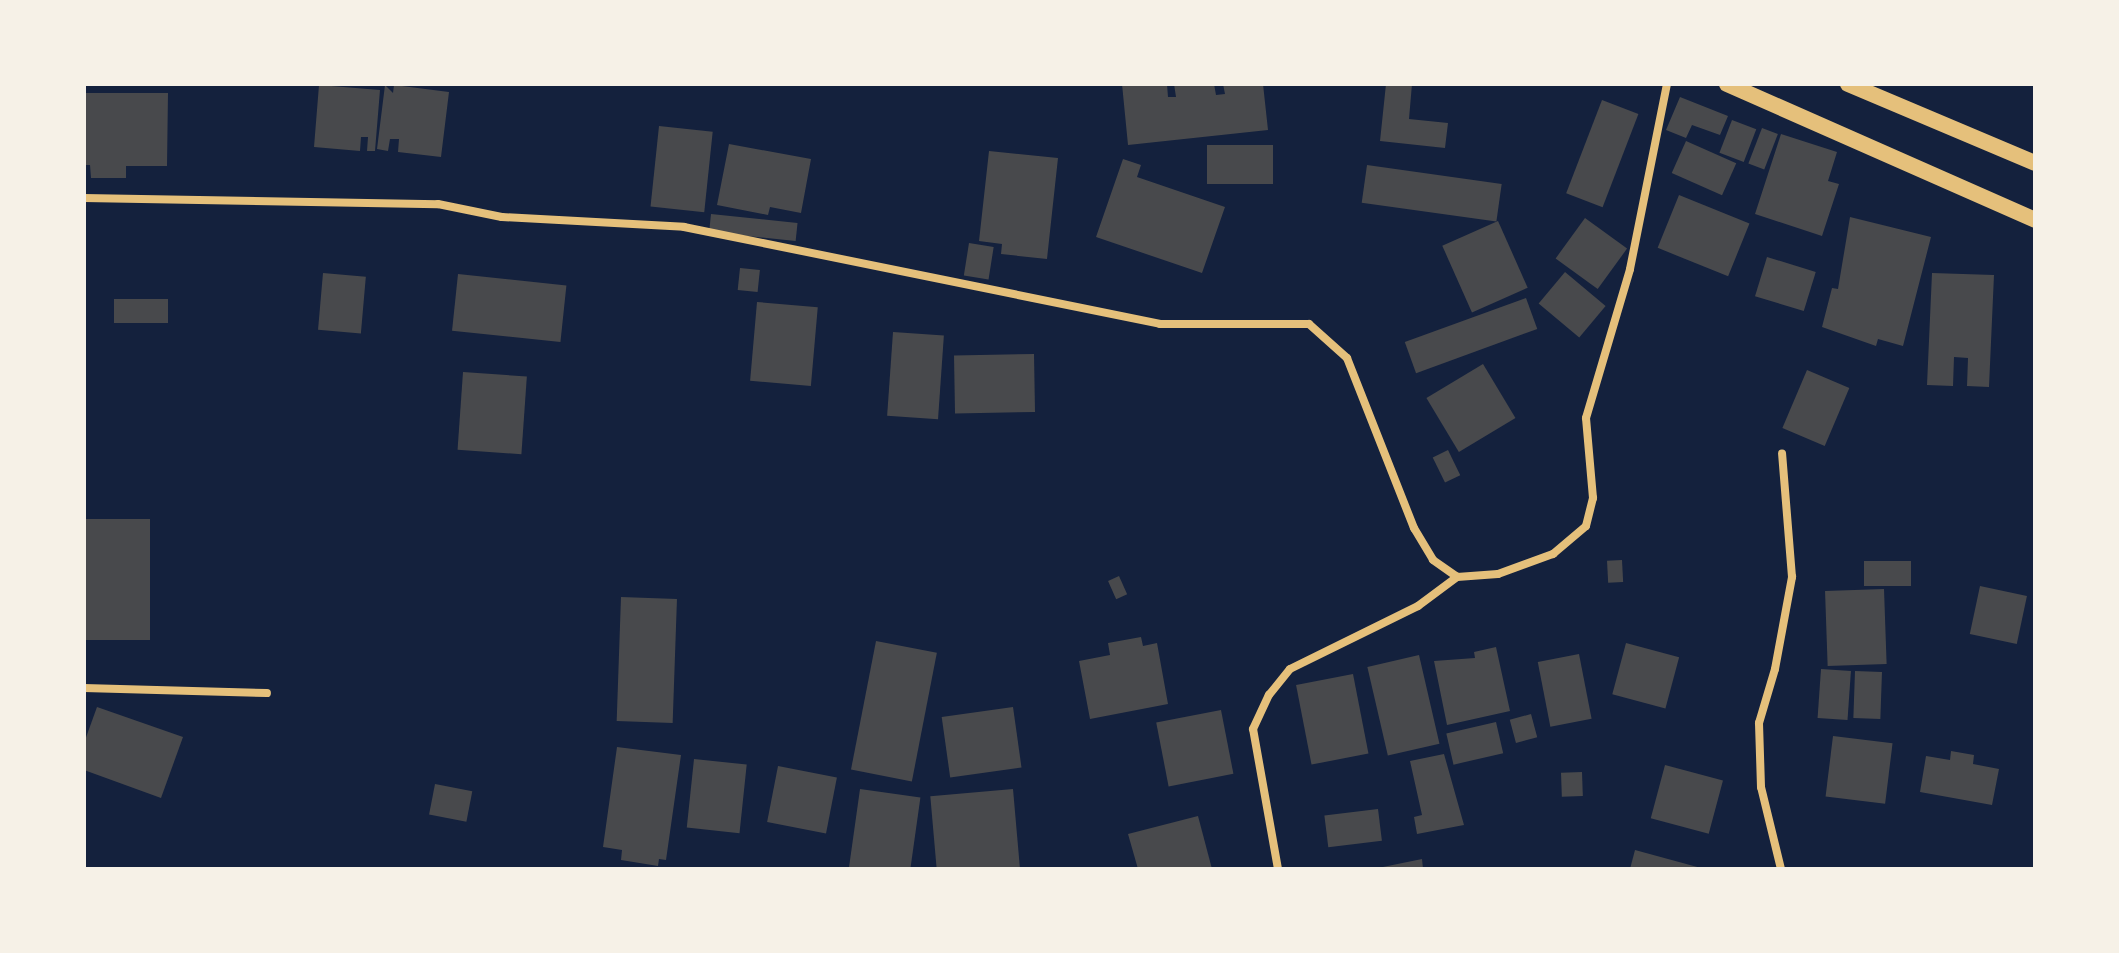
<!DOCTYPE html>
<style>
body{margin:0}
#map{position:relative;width:2119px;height:953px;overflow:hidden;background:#14213d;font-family:"Work Sans",sans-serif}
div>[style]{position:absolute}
.building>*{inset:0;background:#48494c;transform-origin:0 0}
.minor>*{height:8px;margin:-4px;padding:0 4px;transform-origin:4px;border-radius:4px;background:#e5c07b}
.secondary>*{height:16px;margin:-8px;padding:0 8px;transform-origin:8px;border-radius:8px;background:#e5c07b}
span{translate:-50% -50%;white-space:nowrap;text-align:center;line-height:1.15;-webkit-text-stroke:6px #f6f1e7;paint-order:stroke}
.frame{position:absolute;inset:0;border:86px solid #f6f1e7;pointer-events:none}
</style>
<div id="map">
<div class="building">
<div style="clip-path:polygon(1122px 84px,1167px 84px,1168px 97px,1176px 97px,1174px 84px,1214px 84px,1216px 95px,1225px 94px,1223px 84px,1263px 84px,1268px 130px,1128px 145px)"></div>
<div style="clip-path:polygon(1386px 84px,1412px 84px,1409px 119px,1448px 123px,1445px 148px,1380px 141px)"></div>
<div style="clip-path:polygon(319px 85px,380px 90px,375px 151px,367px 151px,368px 137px,361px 137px,360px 151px,314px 147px)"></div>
<div style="clip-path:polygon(385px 85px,393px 93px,394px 85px,449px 92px,441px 157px,398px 152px,399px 139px,390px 139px,388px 151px,377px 149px)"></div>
<div style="clip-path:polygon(84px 93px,168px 93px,167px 166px,126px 166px,126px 178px,91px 178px,90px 165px,84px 165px)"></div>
<div style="clip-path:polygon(1680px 97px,1728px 116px,1720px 135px,1692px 125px,1686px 138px,1666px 130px)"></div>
<div style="left:1602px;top:100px;width:39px;height:100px;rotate:21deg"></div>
<div style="left:1732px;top:120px;width:26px;height:35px;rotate:21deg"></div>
<div style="left:659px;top:126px;width:54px;height:81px;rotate:6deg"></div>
<div style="left:1762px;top:128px;width:17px;height:38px;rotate:21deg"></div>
<div style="clip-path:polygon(1781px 134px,1837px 152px,1828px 181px,1839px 184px,1822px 236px,1755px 214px)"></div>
<div style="left:1686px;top:141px;width:55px;height:35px;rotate:24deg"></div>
<div style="clip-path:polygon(729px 144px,811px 159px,801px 213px,770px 207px,768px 215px,717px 205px)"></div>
<div style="left:1207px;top:145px;width:66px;height:39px"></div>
<div style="clip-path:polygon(989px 151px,1058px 158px,1047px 259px,1001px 254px,1002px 244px,979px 241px)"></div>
<div style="clip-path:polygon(1123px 159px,1141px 165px,1137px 177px,1225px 207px,1202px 273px,1096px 237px)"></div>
<div style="left:1367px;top:165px;width:136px;height:38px;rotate:8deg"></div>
<div style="left:1679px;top:195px;width:76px;height:57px;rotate:22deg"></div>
<div style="left:711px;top:214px;width:87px;height:18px;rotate:6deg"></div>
<div style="clip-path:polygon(1850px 217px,1931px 237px,1903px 346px,1878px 339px,1876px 346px,1822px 327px,1832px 288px,1838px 289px)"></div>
<div style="left:1585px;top:218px;width:52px;height:50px;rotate:36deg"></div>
<div style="left:1498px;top:221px;width:73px;height:61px;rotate:66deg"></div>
<div style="left:969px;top:243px;width:25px;height:33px;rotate:9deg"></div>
<div style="left:1767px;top:257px;width:51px;height:41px;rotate:17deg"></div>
<div style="left:740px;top:268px;width:20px;height:22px;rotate:6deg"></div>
<div style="left:1565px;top:272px;width:53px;height:41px;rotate:40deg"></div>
<div style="left:323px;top:273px;width:43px;height:57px;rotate:5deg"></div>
<div style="clip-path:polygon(1932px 273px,1994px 275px,1989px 387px,1967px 386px,1968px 358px,1954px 357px,1953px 386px,1927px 385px)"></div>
<div style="left:458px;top:274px;width:109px;height:57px;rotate:6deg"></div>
<div style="left:1526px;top:298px;width:33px;height:129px;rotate:70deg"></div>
<div style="left:168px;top:299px;width:24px;height:54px;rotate:90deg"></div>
<div style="left:757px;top:302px;width:61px;height:79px;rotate:5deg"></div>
<div style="left:893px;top:332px;width:51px;height:84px;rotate:4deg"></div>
<div style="left:1034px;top:354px;width:58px;height:80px;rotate:89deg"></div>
<div style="left:1483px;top:364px;width:63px;height:66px;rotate:59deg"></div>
<div style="left:1807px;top:370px;width:46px;height:63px;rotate:23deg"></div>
<div style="left:463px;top:372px;width:64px;height:78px;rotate:4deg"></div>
<div style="left:1448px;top:450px;width:28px;height:17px;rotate:64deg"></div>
<div style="left:150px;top:519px;width:121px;height:65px;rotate:90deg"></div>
<div style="left:1622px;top:560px;width:22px;height:15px;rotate:87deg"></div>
<div style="left:1911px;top:561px;width:25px;height:47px;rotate:90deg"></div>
<div style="left:1119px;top:576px;width:20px;height:12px;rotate:66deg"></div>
<div style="left:1980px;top:586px;width:48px;height:49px;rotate:12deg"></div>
<div style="left:1884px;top:589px;width:75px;height:59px;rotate:88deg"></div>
<div style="left:621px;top:597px;width:56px;height:124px;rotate:2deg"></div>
<div style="clip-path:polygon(1141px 637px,1143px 646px,1157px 643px,1168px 704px,1090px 719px,1079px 661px,1110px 655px,1108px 643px)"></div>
<div style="left:876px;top:641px;width:62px;height:131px;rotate:11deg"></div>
<div style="left:1626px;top:643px;width:55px;height:53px;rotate:15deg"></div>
<div style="clip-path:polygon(1496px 647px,1510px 711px,1447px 725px,1434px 661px,1475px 658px,1474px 652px)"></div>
<div style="left:1579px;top:654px;width:66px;height:42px;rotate:79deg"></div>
<div style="left:1419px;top:655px;width:91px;height:53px;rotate:77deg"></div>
<div style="left:1821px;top:669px;width:30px;height:49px;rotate:4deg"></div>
<div style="left:1855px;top:671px;width:27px;height:47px;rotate:2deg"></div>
<div style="left:1353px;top:674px;width:81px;height:58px;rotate:79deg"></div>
<div style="clip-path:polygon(97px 707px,183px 737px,161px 798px,84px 770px,84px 743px)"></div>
<div style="left:1013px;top:707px;width:61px;height:72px;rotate:82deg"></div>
<div style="left:1221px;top:710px;width:65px;height:66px;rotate:79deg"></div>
<div style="left:1531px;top:714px;width:24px;height:22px;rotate:75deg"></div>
<div style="left:1496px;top:722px;width:32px;height:51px;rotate:77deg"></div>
<div style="left:1833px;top:736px;width:60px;height:61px;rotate:7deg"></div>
<div style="clip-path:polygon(617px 747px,681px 755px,666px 860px,659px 859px,658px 866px,621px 860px,622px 850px,603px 847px)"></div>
<div style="clip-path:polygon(1951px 751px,1974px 755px,1973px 764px,1999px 769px,1992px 805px,1920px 792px,1926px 756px,1950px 760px)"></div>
<div style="clip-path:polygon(1444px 754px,1464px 825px,1417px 834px,1414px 817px,1422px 815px,1410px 761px)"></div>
<div style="left:694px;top:759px;width:53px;height:69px;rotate:6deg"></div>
<div style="left:1665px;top:765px;width:60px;height:55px;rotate:15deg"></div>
<div style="left:778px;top:766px;width:60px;height:57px;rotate:11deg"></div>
<div style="left:1582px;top:772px;width:24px;height:21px;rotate:88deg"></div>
<div style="left:435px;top:784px;width:38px;height:31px;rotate:11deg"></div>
<div style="left:860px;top:789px;width:61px;height:81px;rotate:8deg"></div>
<div style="left:1013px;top:789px;width:80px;height:83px;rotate:85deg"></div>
<div style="left:1378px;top:809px;width:32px;height:54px;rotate:83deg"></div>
<div style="clip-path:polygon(1198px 816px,1212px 869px,1138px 869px,1128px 834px)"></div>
<div style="clip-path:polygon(1635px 850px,1701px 868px,1701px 869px,1630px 869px)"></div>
<div style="clip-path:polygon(1422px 859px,1423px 869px,1378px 869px,1378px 868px)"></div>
</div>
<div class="minor">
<div style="left:84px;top:198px;width:354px;rotate:1deg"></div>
<div style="left:438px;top:204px;width:65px;rotate:11.5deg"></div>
<div style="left:502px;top:217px;width:182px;rotate:3.1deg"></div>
<div style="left:684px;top:227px;width:486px;rotate:11.5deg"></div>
<div style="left:1160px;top:324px;width:149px"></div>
<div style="left:1309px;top:324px;width:51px;rotate:41.8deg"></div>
<div style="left:1347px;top:358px;width:183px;rotate:68.5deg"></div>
<div style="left:1414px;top:528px;width:37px;rotate:59deg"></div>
<div style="left:1433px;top:560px;width:29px;rotate:35deg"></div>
<div style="left:84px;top:688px;width:183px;rotate:1.6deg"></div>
<div style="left:1278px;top:869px;width:142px;rotate:-100.1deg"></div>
<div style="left:1253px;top:729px;width:38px;rotate:-65deg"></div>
<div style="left:1269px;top:695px;width:33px;rotate:-51deg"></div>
<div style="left:1290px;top:669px;width:143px;rotate:-26.2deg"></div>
<div style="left:1418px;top:606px;width:49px;rotate:-36.6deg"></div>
<div style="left:1457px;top:577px;width:41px;rotate:-4.2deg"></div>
<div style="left:1498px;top:574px;width:59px;rotate:-20deg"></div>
<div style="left:1553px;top:554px;width:43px;rotate:-40.3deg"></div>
<div style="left:1586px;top:526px;width:29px;rotate:-76deg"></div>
<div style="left:1593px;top:498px;width:80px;rotate:-95deg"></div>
<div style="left:1586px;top:418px;width:155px;rotate:-73.5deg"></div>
<div style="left:1630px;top:269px;width:189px;rotate:-78.7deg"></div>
<div style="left:1781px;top:869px;width:84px;rotate:-103.7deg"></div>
<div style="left:1761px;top:787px;width:64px;rotate:-91.8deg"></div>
<div style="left:1759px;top:723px;width:56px;rotate:-73.5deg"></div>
<div style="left:1775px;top:669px;width:94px;rotate:-79.5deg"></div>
<div style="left:1792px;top:577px;width:124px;rotate:-94.6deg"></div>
</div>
<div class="secondary">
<div style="left:1727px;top:84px;width:337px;rotate:23.8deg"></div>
<div style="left:1848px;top:84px;width:203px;rotate:22.9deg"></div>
</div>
<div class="frame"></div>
</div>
